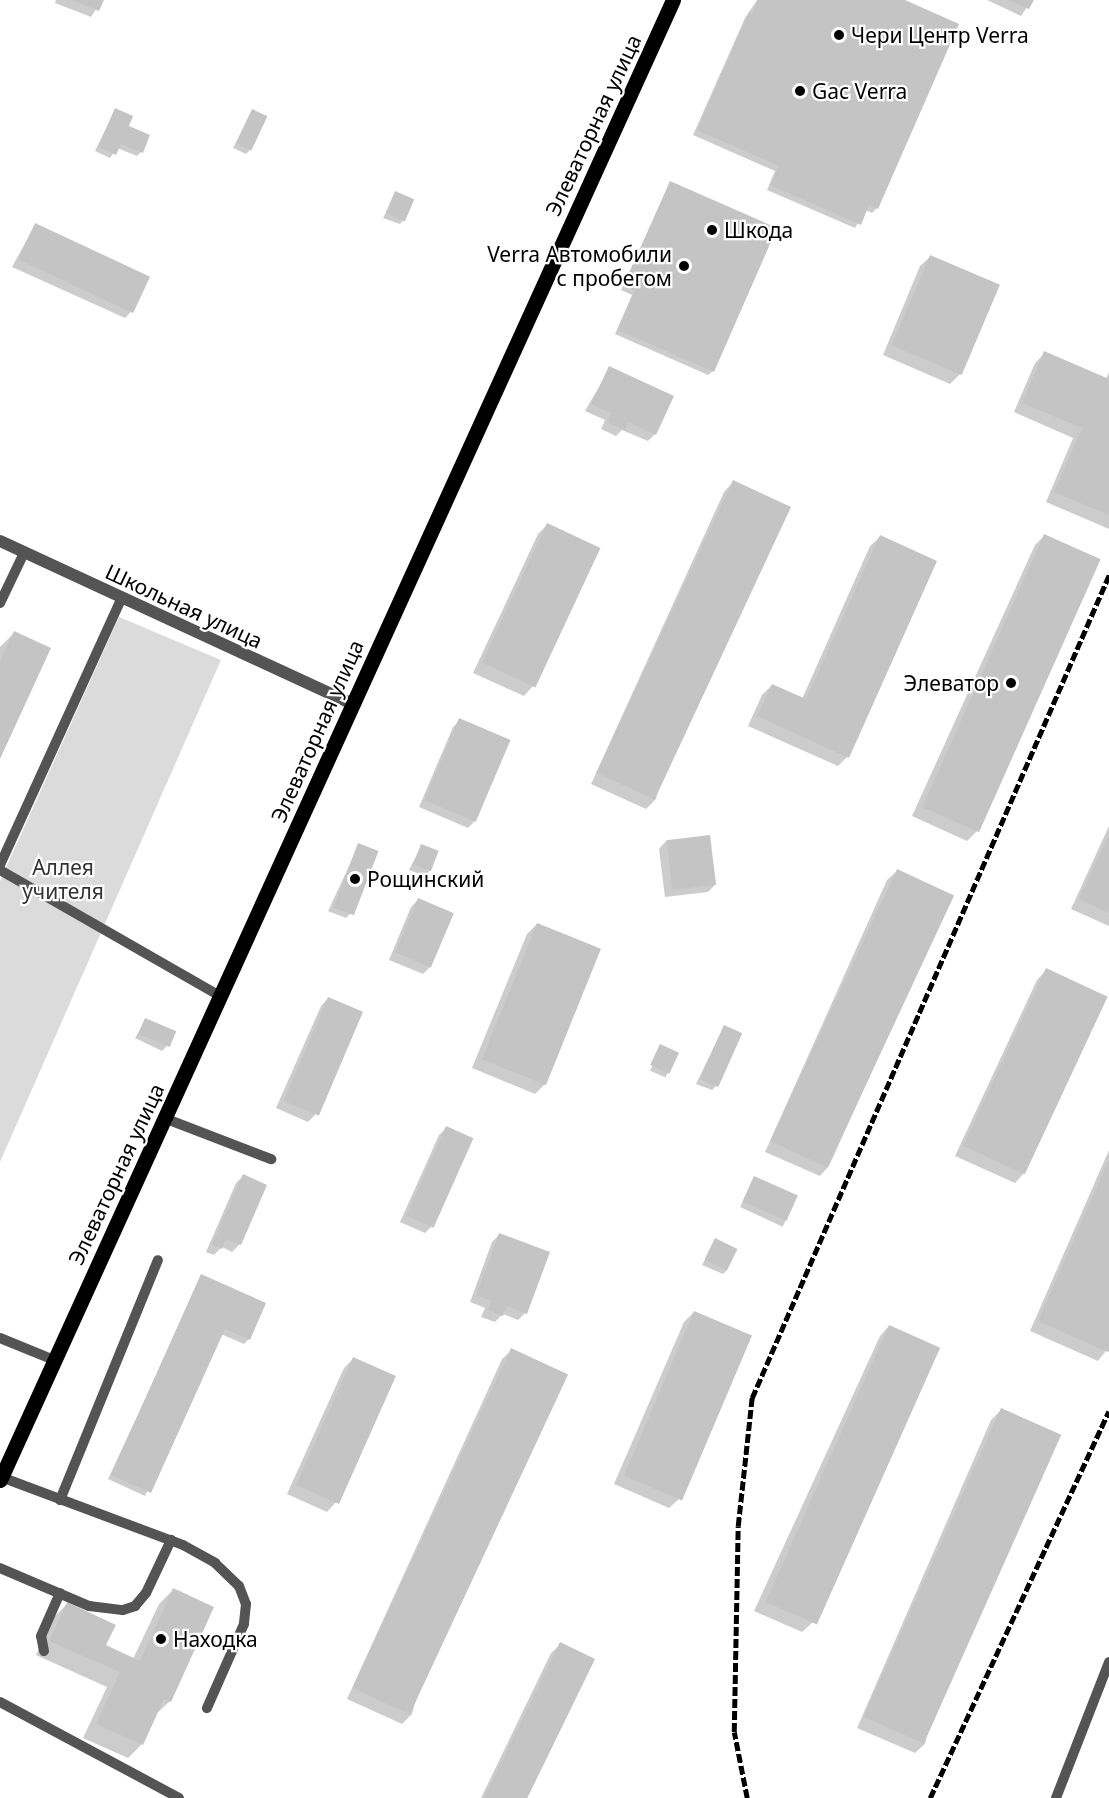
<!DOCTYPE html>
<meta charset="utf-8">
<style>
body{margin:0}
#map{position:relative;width:1109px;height:1798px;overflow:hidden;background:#fff;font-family:"Noto Sans",sans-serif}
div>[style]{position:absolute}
.green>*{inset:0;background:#dbdbdb}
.shadow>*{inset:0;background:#0003;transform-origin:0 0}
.building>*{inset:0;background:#c4c4c4;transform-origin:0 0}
.service>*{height:10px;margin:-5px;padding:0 5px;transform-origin:5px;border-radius:5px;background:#545454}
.tertiary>*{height:12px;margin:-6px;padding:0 6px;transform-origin:6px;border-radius:6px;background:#545454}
.primary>*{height:15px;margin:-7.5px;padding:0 7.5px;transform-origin:7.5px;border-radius:7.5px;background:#000}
.rail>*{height:4.5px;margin-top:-2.25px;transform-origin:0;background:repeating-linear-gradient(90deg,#000 0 9px,transparent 0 12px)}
.dots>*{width:16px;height:16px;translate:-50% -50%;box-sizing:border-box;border:3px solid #fff;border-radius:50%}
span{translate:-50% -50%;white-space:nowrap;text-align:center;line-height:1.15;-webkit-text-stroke:4.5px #fff;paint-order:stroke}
.poi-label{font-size:21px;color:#000}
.left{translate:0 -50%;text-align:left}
.right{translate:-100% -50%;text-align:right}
.street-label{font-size:21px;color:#000}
.park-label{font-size:21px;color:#323232}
</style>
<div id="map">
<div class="green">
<div style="clip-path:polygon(119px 617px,221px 660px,0 1162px,0 881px)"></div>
</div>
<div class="shadow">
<div style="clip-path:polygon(56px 0,102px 0,91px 17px,55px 3px)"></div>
<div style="clip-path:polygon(757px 0,901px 0,957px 25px,876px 209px,872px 213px,865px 210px,855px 228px,767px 190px,775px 171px,693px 135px,745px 18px)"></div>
<div style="clip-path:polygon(987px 0,1032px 0,1021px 16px)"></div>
<div style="clip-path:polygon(115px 110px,141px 152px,137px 156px,117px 148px,110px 158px,95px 151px)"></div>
<div style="clip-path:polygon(252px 111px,250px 150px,246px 154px,233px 148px)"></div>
<div style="clip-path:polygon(670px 183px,713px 371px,708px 375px,615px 334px,632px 295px,621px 290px)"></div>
<div style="clip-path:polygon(396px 193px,404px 220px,400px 224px,383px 218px)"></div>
<div style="clip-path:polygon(35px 225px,132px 311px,125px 318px,12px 267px)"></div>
<div style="clip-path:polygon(930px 257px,960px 374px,950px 384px,883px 355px,920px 266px)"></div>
<div style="clip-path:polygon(1045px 353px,1106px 379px,1109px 372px,1109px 529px,1046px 502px,1073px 438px,1014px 412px,1035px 363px)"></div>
<div style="clip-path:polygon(610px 368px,655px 434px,648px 441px,622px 430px,616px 436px,601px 429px,605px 420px,585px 411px)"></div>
<div style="clip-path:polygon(733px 482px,656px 799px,646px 809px,591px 784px,724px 492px)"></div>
<div style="clip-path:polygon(547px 525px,533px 686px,524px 696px,473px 673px,538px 534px)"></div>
<div style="clip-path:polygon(1045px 535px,977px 831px,967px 841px,912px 816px,1035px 545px)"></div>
<div style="clip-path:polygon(880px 537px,847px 757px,838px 766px,748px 726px,762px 695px,772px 685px,802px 699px,870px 546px)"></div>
<div style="clip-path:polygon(14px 633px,0 755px,0 647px)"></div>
<div style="clip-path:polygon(460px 720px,475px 821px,468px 828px,419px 807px,453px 727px)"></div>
<div style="clip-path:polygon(1109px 826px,1109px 926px,1071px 909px)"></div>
<div style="clip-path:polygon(666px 841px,715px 885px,708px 892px,665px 897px,659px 849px)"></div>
<div style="clip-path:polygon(359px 845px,351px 913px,346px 918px,328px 911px)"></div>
<div style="clip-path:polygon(422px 845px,429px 872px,425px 876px,409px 870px)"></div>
<div style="clip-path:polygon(897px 871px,952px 895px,829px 1166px,820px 1176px,765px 1152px,887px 880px)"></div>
<div style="clip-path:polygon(418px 900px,452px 914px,430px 967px,423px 974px,389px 960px,411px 907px)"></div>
<div style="clip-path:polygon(537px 924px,545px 1084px,535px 1094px,472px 1068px,527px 934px)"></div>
<div style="clip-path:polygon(1046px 970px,1106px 998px,1024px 1173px,1015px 1183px,955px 1156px,1037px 980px)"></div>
<div style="clip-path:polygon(328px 998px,315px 1115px,308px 1122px,276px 1108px,321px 1006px)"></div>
<div style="clip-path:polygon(146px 1019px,167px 1046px,162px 1051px,135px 1038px)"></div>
<div style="clip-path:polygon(724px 1026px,716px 1086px,712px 1090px,696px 1084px)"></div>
<div style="left:661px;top:1046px;width:17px;height:27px;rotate:24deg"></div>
<div style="clip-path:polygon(446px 1128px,432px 1226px,425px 1233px,400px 1222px,439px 1135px)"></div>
<div style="clip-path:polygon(1109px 1150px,1109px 1347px,1098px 1361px,1030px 1331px)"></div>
<div style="clip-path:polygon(243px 1176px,265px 1186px,239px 1245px,232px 1252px,222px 1247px,214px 1255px,206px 1252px,236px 1183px)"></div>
<div style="left:754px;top:1177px;width:47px;height:33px;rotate:25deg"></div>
<div style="clip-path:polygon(499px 1235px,525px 1313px,518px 1320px,503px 1314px,495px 1322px,481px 1317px,485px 1308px,470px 1302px,492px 1242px)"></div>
<div style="clip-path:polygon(716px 1240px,727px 1270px,723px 1274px,702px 1265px)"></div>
<div style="clip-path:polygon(202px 1276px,249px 1339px,244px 1344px,221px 1334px,145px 1496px,108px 1479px)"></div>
<div style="clip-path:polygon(694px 1312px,679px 1499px,669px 1508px,614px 1484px,684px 1322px)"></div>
<div style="clip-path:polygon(889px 1326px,812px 1623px,802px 1632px,754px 1611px,880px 1336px)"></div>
<div style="clip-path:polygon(512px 1350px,412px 1714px,402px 1724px,347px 1699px,502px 1359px)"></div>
<div style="clip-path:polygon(354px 1358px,336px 1502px,327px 1512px,287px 1494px,344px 1368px)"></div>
<div style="clip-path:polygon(1001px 1410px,925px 1744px,915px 1753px,857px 1728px,991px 1420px)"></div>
<div style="clip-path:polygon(173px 1590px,170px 1701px,155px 1715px,142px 1744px,128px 1758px,83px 1738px,107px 1687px,36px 1655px,53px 1618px,67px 1604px,104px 1646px,133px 1659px,159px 1604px)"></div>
<div style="clip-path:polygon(561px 1644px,526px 1798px,481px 1798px,551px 1653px)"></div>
</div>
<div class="building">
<div style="clip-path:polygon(72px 0,104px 0,99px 11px)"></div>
<div style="clip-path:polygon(758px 0,905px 0,959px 24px,878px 209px,869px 205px,861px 225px,770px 185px,779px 166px,697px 130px,749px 12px,752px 13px)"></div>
<div style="clip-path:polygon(1008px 0,1034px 0,1029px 9px)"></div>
<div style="clip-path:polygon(115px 108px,133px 116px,129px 126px,150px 135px,143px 153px,121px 144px,116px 155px,98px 147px)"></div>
<div style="left:252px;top:109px;width:17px;height:38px;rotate:25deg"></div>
<div style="clip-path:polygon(670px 181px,777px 228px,714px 372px,618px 330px,635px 290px,624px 285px)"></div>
<div style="left:395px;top:191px;width:21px;height:24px;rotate:23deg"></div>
<div style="left:35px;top:223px;width:127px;height:40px;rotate:25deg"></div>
<div style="left:930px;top:255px;width:76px;height:98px;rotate:23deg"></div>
<div style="clip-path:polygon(1044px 351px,1109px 379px,1109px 515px,1054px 492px,1082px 428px,1022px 403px)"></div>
<div style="clip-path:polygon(609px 366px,674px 396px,656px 435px,628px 422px,625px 430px,607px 422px,611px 413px,591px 404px)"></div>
<div style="left:733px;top:480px;width:64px;height:323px;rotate:25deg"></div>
<div style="left:547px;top:523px;width:59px;height:154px;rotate:25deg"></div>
<div style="left:1044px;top:534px;width:62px;height:299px;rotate:24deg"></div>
<div style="clip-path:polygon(880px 535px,937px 561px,849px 758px,757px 716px,772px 684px,806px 699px)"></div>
<div style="clip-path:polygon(14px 631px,51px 648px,0 759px,0 661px)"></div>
<div style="left:459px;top:718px;width:56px;height:89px;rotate:23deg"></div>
<div style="left:710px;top:835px;width:50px;height:44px;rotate:83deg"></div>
<div style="clip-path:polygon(1109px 835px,1109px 913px,1079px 899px)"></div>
<div style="left:358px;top:843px;width:22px;height:69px;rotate:21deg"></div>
<div style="left:421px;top:844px;width:19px;height:22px;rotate:21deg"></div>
<div style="left:897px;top:869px;width:63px;height:300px;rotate:25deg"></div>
<div style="left:418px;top:898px;width:39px;height:59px;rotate:23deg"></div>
<div style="left:537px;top:923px;width:69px;height:147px;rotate:22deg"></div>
<div style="left:1046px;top:968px;width:68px;height:196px;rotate:25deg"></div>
<div style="left:328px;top:997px;width:38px;height:113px;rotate:23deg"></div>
<div style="left:145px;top:1018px;width:34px;height:17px;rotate:23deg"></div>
<div style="left:724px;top:1025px;width:20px;height:59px;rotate:24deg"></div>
<div style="left:660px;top:1044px;width:21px;height:23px;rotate:25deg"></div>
<div style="left:446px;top:1126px;width:30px;height:98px;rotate:24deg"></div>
<div style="clip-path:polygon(1109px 1159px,1109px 1351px,1108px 1352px,1038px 1321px)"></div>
<div style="clip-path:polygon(243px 1174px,267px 1185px,241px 1245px,226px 1239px,222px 1249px,212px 1244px)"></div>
<div style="left:754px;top:1176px;width:48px;height:28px;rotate:24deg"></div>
<div style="clip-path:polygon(499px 1233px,550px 1252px,527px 1314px,507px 1306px,503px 1316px,488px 1310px,491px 1301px,476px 1295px)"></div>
<div style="left:715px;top:1238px;width:25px;height:24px;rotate:26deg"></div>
<div style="clip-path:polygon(201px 1274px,266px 1303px,250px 1340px,225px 1329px,151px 1493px,111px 1475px)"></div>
<div style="left:694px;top:1311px;width:63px;height:179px;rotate:23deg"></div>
<div style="left:889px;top:1325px;width:56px;height:303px;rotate:24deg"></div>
<div style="left:511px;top:1348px;width:63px;height:375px;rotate:25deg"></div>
<div style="left:353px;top:1357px;width:47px;height:140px;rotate:24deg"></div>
<div style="left:1001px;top:1408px;width:66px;height:338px;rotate:24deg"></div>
<div style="clip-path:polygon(173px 1588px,214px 1607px,171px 1702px,164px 1699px,143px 1745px,96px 1724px,120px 1672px,49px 1641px,67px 1602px,116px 1625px,106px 1645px,140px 1661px)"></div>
<div style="left:560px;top:1642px;width:39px;height:173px;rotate:26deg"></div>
</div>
<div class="service">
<div style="left:0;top:603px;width:55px;rotate:-64.4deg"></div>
<div style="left:0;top:865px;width:292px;rotate:-65.5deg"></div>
<div style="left:0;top:870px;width:254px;rotate:29.8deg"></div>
<div style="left:164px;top:1118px;width:115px;rotate:21deg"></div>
<div style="left:0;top:1338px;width:58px;rotate:22.2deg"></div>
<div style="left:1px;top:1477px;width:194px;rotate:20.5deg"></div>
<div style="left:183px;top:1545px;width:37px;rotate:29deg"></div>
<div style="left:215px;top:1563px;width:33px;rotate:44deg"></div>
<div style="left:239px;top:1586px;width:19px;rotate:69deg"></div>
<div style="left:246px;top:1604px;width:20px;rotate:96deg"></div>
<div style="left:244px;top:1624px;width:92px;rotate:113.8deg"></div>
<div style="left:60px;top:1500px;width:259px;rotate:-67.8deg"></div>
<div style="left:0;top:1568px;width:97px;rotate:23.1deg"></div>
<div style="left:89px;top:1606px;width:34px;rotate:7deg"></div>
<div style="left:123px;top:1610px;width:13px;rotate:-18deg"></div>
<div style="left:135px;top:1606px;width:17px;rotate:-50deg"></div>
<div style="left:146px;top:1593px;width:59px;rotate:-64.7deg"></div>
<div style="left:44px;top:1651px;width:15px;rotate:-101deg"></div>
<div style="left:41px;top:1636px;width:47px;rotate:-66.2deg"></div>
<div style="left:0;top:1702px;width:203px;rotate:28.2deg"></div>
<div style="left:1056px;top:1798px;width:146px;rotate:-68.7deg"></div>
</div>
<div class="tertiary">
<div style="left:0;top:541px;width:388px;rotate:24.8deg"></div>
</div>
<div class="primary">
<div style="left:0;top:1480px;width:1626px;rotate:-65.55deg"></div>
</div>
<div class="rail">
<div style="left:747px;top:1798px;width:67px;rotate:-101.1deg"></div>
<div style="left:734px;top:1732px;width:206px;rotate:-88.9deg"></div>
<div style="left:738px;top:1526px;width:129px;rotate:-83.8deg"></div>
<div style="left:752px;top:1398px;width:897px;rotate:-66.55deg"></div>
<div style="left:930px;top:1798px;width:426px;rotate:-65.2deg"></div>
</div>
<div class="dots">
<div style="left:839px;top:35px;background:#000"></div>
<div style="left:800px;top:91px;background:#000"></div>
<div style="left:712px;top:230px;background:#000"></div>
<div style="left:684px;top:266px;background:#000"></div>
<div style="left:1011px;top:683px;background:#000"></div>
<div style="left:355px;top:879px;background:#000"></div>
<div style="left:161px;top:1639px;background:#000"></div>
</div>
<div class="poi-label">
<span class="left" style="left:851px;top:35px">Чери Центр Verra</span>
<span class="left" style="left:812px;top:91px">Gac Verra</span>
<span class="left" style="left:724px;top:230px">Шкода</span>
<span class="right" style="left:672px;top:266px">Verra Автомобили<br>с пробегом</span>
<span class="right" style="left:999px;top:683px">Элеватор</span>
<span class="left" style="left:367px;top:879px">Рощинский</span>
<span class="left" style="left:173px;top:1639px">Находка</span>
</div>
<div class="street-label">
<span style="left:593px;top:125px;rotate:-65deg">Элеваторная улица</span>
<span style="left:184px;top:606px;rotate:25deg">Школьная улица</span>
<span style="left:317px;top:731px;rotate:-66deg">Элеваторная улица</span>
<span style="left:116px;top:1174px;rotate:-65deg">Элеваторная улица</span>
</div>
<div class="park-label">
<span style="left:63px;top:879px">Аллея<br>учителя</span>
</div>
</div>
